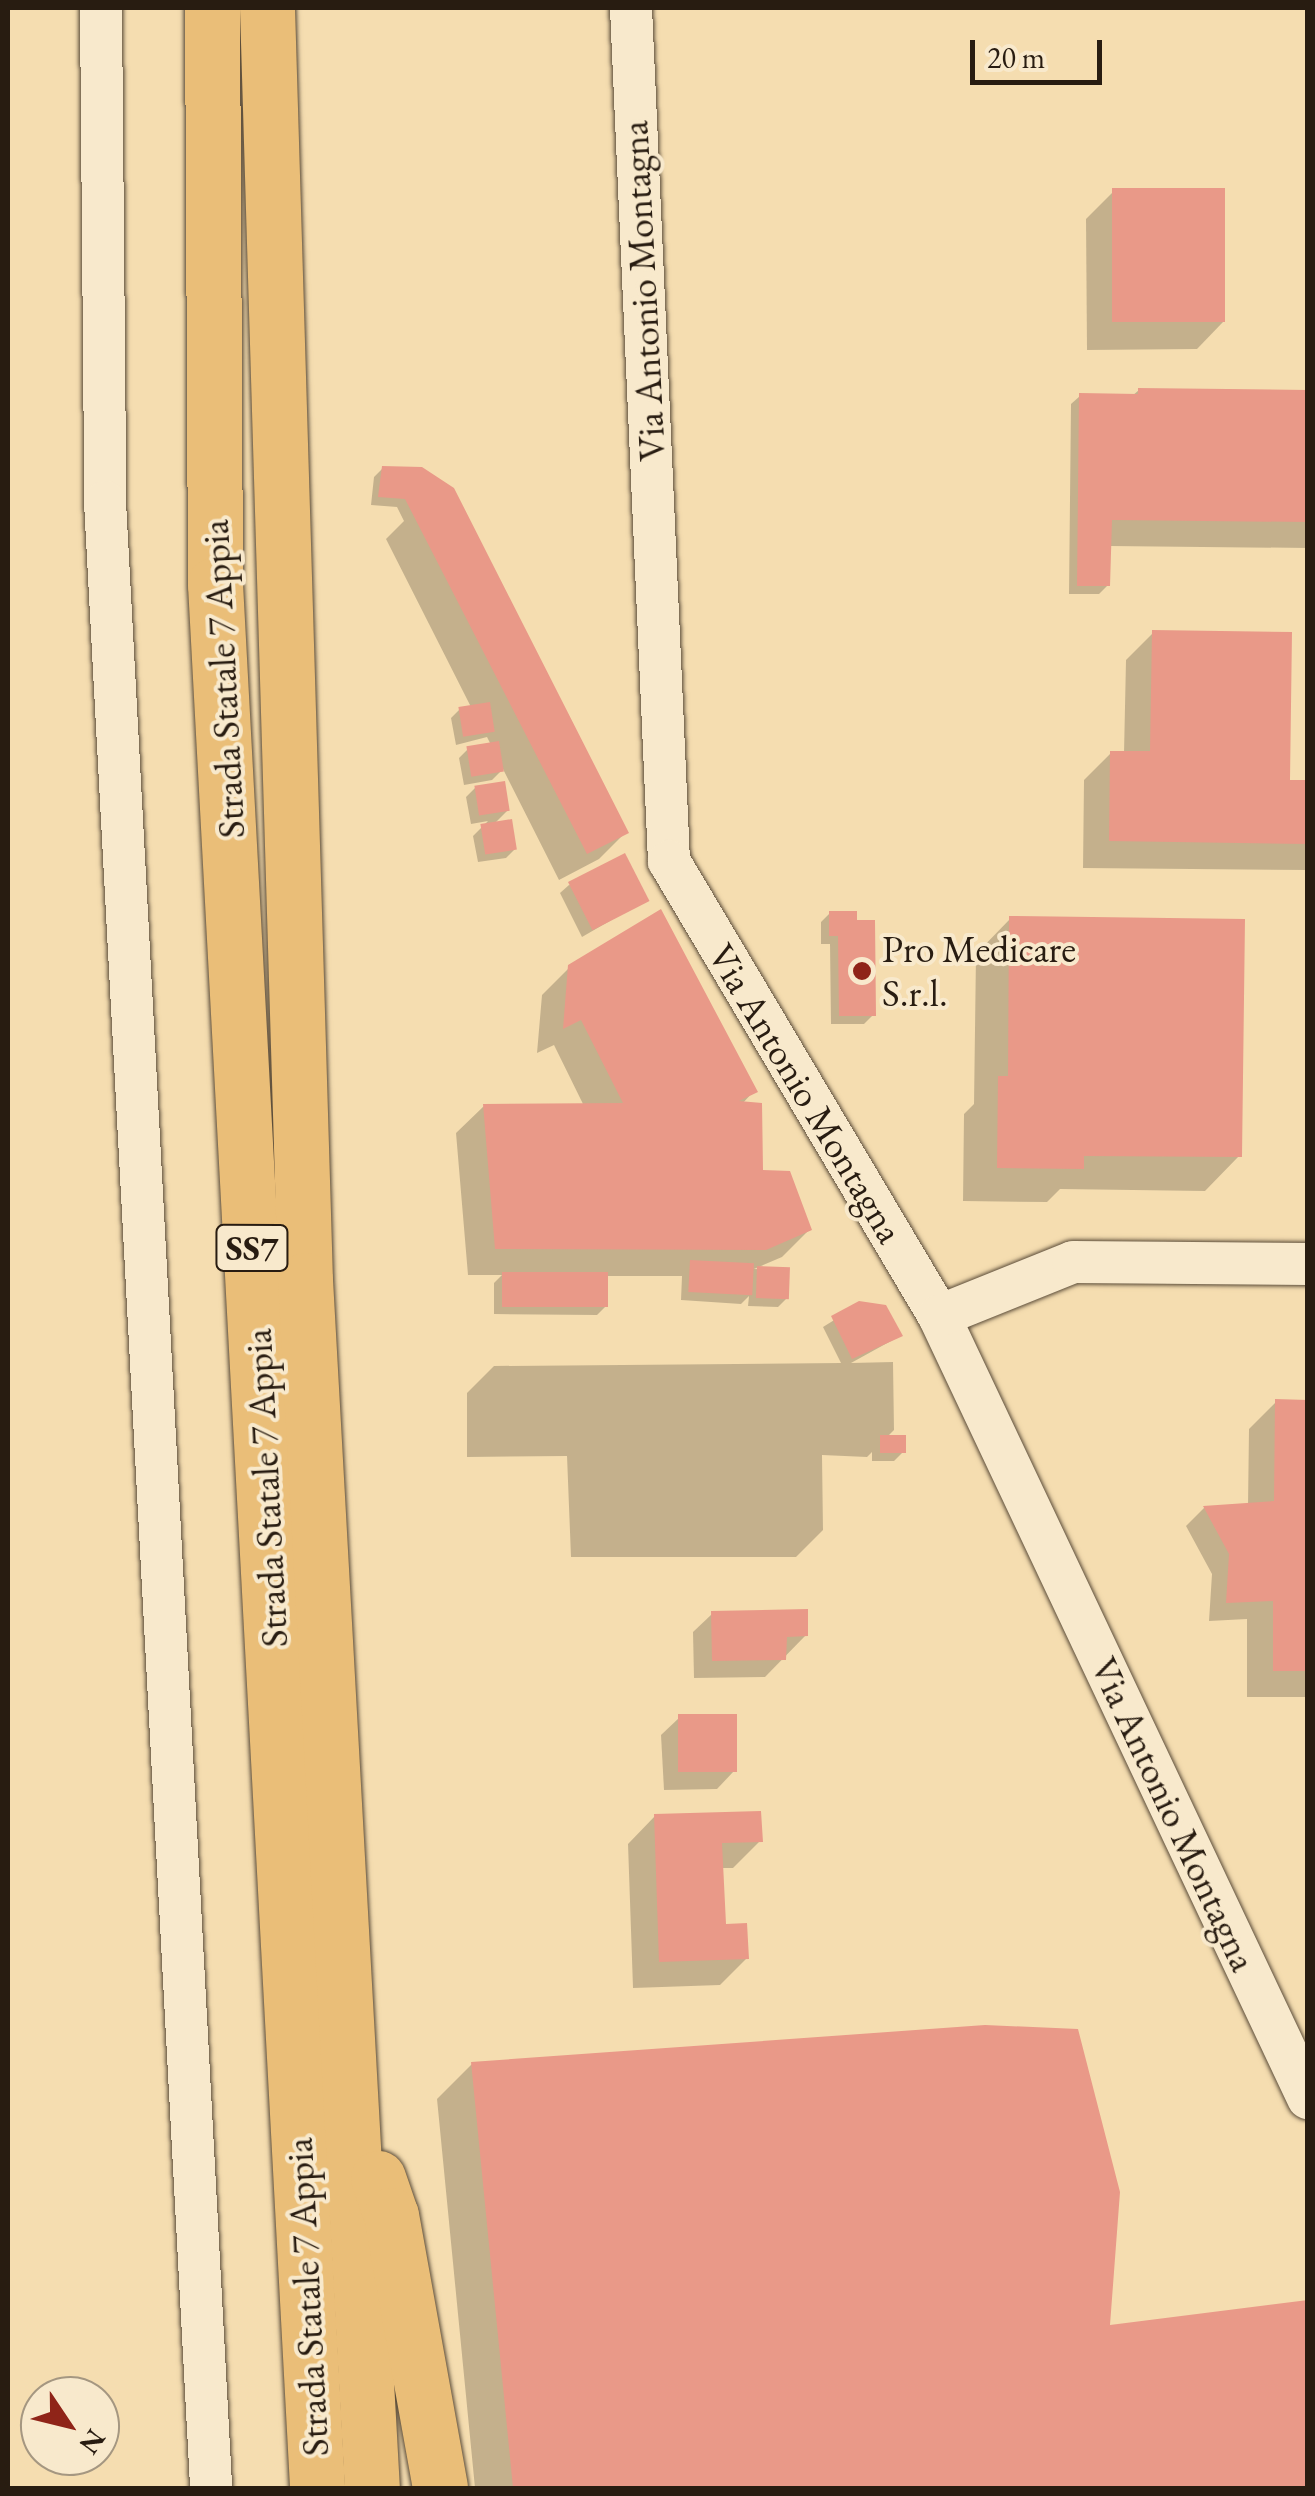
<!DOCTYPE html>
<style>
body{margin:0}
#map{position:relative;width:1315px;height:2496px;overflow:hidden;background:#f5ddb0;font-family:"EB Garamond",serif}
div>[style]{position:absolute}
.shadow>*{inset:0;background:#0003}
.building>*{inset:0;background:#e99988;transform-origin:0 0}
.roads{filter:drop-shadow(0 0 2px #5b4c39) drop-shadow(0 0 2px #5b4c39)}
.minor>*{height:42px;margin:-21px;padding:0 21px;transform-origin:21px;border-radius:21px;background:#f8e9cc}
.trunk>*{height:55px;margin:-27.5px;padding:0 27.5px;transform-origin:27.5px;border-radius:27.5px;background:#eabe78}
.dots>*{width:28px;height:28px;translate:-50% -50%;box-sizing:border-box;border:5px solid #f8e9cc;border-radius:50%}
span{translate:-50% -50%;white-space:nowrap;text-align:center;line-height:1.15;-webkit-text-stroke:8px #f8e9cc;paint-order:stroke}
.shield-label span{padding:2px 8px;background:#f8e9cc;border:2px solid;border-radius:8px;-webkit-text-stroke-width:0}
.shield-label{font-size:35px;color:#281c11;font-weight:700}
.street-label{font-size:38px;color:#281c11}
.poi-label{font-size:38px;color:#281c11}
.left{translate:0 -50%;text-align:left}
.frame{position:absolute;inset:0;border:10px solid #281c11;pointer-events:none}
.north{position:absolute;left:20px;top:2376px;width:100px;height:100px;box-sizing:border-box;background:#f8e9cc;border:2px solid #a59781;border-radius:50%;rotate:125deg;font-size:28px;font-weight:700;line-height:40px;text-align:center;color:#281c11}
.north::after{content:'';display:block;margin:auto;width:35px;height:45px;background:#8f2418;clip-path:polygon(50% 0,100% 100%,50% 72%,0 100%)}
.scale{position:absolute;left:970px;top:40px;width:132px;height:45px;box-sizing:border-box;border:5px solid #281c11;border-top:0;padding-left:12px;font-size:30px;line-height:35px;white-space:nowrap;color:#281c11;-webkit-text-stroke:8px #f8e9cc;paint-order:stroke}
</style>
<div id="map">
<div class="shadow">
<div style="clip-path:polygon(1113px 192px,1224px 321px,1197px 349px,1087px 350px,1086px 219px)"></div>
<div style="clip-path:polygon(1139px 390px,1308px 392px,1308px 548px,1109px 546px,1108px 585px,1099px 594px,1069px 594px,1071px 404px,1080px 396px,1132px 396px)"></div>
<div style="clip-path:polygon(383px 468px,422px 469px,626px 832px,599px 859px,559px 880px,503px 769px,492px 780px,464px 785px,459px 758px,468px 749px,491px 745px,487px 737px,456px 745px,451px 718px,460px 709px,471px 707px,386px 539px,404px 521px,397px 507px,371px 505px,374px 477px)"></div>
<div style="clip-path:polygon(1153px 633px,1288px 782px,1308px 782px,1308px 870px,1083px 868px,1084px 780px,1111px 753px,1124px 753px,1126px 660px)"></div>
<div style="clip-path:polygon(475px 788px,508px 810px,493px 825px,515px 849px,506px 858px,478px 862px,473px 836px,488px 821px,471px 824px,466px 797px)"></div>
<div style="clip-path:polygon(569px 885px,646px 900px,582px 937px,560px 893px)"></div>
<div style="clip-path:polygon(830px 913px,873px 1015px,864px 1024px,831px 1024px,830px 944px,821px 944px,821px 922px)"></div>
<div style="clip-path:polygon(1010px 919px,1239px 1156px,1205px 1191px,1060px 1189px,1047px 1202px,963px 1201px,964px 1114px,974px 1104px,976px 954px)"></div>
<div style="clip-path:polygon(570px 967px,754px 1091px,742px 1104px,761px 1172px,809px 1230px,782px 1257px,754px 1269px,787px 1270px,787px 1298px,778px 1307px,748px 1306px,749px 1296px,741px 1304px,681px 1300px,682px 1276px,606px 1276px,606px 1306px,597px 1315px,494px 1314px,494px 1283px,502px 1275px,468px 1275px,456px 1133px,484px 1106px,584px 1106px,554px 1045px,537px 1053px,542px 995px)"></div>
<div style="clip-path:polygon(860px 1304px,900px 1336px,851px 1363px,893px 1362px,894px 1430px,886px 1438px,903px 1452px,894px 1461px,872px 1461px,872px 1452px,867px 1457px,822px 1455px,823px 1530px,796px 1557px,571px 1557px,567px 1456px,467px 1457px,467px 1393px,494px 1366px,841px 1363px,823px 1327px)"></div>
<div style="clip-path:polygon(1276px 1402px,1308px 1402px,1308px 1697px,1247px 1697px,1247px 1619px,1209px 1621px,1212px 1574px,1186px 1526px,1204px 1508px,1248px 1505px,1249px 1429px)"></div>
<div style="clip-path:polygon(712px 1614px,806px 1635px,765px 1677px,694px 1678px,693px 1632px)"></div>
<div style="clip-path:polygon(680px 1717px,735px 1770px,717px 1789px,664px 1790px,661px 1735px)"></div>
<div style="clip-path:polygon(655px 1816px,760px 1841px,733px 1868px,721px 1868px,723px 1927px,747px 1958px,720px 1985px,633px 1988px,628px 1844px)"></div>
<div style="clip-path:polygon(472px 2064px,1107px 2328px,1308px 2303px,1308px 2488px,475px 2488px,437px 2099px)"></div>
</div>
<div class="building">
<div style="left:1225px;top:188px;width:134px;height:113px;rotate:90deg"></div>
<div style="clip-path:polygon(1138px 388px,1308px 390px,1308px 522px,1112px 520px,1110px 586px,1077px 586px,1079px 393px,1138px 394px)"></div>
<div style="clip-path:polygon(382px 466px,422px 467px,454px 488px,629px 833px,587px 854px,405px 499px,378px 497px)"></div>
<div style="clip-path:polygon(1152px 630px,1292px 632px,1290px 780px,1308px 780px,1308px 844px,1109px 841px,1110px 751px,1150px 751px)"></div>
<div style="left:490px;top:702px;width:30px;height:32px;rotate:81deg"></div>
<div style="left:499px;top:741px;width:31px;height:33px;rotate:81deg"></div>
<div style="left:505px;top:781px;width:30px;height:31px;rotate:81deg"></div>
<div style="left:512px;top:819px;width:31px;height:32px;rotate:81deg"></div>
<div style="left:625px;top:853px;width:54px;height:64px;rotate:63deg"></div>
<div style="clip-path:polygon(661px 909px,758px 1092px,739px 1101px,762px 1103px,763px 1170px,790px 1171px,812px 1230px,766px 1250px,495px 1249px,483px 1104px,623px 1103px,581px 1020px,563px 1029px,568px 965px)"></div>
<div style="clip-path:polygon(829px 911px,857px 911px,857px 920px,875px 920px,876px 1016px,839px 1016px,838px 936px,829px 936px)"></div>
<div style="clip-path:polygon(1009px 916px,1245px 919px,1242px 1157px,1084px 1156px,1084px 1169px,997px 1168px,998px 1076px,1008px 1076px)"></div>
<div style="left:690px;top:1260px;width:64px;height:32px;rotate:3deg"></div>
<div style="left:757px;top:1266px;width:33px;height:32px;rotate:2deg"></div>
<div style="left:502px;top:1272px;width:106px;height:35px"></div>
<div style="clip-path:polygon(859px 1301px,886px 1305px,903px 1336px,852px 1359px,831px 1316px)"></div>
<div style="clip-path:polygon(1275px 1399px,1308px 1400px,1308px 1671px,1273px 1671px,1273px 1601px,1226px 1603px,1229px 1554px,1203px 1506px,1274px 1501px)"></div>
<div style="left:906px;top:1435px;width:18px;height:26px;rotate:90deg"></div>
<div style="clip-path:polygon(808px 1609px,808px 1636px,787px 1637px,786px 1660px,712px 1661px,711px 1611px)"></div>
<div style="left:678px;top:1714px;width:59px;height:58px"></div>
<div style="clip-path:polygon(761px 1811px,763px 1842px,722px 1843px,726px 1924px,747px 1923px,749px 1959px,659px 1962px,654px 1814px)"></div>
<div style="clip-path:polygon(985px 2025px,1078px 2029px,1120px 2192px,1110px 2325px,1308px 2300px,1308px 2488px,513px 2488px,471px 2062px)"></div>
</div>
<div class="roads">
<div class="minor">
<div style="left:101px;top:8px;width:494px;rotate:89.5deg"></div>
<div style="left:105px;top:502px;width:1989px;rotate:86.94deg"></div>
<div style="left:631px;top:8px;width:854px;rotate:87.45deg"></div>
<div style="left:669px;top:861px;width:529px;rotate:59.31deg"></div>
<div style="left:939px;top:1316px;width:865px;rotate:64.74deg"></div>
<div style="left:939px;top:1316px;width:144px;rotate:-21.9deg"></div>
<div style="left:1073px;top:1262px;width:235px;rotate:0.5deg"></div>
</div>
<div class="trunk">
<div style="left:212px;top:8px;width:576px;rotate:89.7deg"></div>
<div style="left:215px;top:584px;width:1907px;rotate:86.93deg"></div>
<div style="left:267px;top:8px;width:1273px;rotate:88.29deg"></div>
<div style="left:305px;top:1280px;width:1210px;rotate:86.83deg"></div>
<div style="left:378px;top:2178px;width:39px;rotate:71deg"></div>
<div style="left:391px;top:2215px;width:277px;rotate:79.8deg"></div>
</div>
</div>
<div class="dots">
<div style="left:862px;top:971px;background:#8f2418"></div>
</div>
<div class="shield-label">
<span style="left:252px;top:1248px">SS7</span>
</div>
<div class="street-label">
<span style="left:643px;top:291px;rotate:-93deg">Via Antonio Montagna</span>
<span style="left:223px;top:679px;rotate:-93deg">Strada Statale 7 Appia</span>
<span style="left:806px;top:1093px;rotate:59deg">Via Antonio Montagna</span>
<span style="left:266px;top:1488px;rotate:-93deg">Strada Statale 7 Appia</span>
<span style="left:1174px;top:1814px;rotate:65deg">Via Antonio Montagna</span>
<span style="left:307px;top:2297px;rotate:-93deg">Strada Statale 7 Appia</span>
</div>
<div class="poi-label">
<span class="left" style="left:882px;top:971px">Pro Medicare<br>S.r.l.</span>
</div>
<div class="frame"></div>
<div class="north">N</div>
<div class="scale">20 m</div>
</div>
